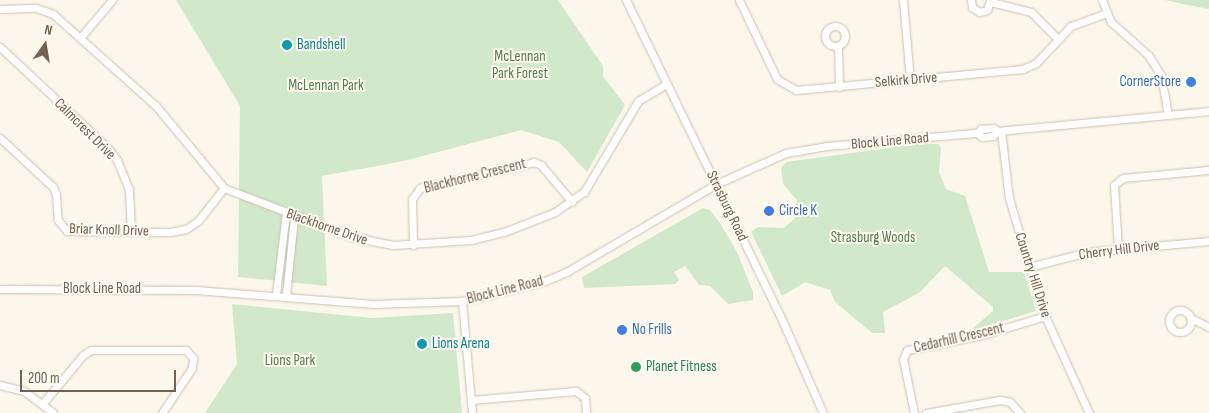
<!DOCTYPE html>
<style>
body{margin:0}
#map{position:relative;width:1209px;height:413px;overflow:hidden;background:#fbf7eb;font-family:"Sofia Sans Condensed",sans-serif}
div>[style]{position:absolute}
.green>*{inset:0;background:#d2e8cb}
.roads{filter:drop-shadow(0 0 1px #ccc1b2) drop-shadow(0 0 1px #ccc1b2)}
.minor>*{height:7px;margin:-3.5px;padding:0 3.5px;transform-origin:3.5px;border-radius:3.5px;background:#fff}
.minor>.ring{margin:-3.5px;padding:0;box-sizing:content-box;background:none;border:7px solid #fff;border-radius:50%}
.dots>*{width:14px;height:14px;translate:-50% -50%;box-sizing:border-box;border:2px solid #fefbf2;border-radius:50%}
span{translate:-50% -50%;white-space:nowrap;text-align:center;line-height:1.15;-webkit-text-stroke:4px #fefbf2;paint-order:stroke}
.culture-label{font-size:15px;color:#0d838f}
.left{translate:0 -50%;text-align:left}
.park-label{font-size:15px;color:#547e4d}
.street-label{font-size:15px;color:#746250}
.shop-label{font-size:15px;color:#366cbe}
.right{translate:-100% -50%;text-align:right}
.leisure-label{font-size:15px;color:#27864d}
.north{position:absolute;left:20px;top:20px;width:50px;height:50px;-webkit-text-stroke:4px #fefbf2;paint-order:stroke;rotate:13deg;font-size:14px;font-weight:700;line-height:20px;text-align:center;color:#746250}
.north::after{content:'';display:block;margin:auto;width:18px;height:22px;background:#746250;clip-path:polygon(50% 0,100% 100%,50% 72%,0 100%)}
.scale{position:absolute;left:20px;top:370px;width:156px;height:22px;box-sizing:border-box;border:2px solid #746250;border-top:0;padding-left:6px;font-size:15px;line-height:18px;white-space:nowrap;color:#746250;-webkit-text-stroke:4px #fefbf2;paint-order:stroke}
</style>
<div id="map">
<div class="green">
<div style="clip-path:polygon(176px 0,558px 0,603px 66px,603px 76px,625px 105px,587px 172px,559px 142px,521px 130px,404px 161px,322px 176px,327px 286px,238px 277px,240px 106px)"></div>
<div style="clip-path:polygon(1165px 0,1209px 0,1209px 9px,1187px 5px)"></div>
<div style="clip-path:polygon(918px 144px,938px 144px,941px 148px,939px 172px,946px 189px,965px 196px,989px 272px,1024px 272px,1036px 311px,970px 331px,993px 311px,993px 307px,945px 266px,919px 293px,883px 312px,885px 333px,872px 333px,835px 302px,830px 290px,805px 282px,782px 296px,751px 232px,758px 227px,784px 228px,795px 218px,797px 200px,783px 184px,781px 168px,786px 162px)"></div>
<div style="clip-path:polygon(703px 208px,710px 210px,720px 223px,737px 252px,753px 292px,753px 300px,728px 304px,710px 286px,699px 285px,685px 266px,674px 272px,679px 280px,675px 284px,584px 288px,582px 277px)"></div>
<div style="clip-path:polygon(232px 304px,372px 318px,453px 313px,462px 413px,205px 413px,237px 364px)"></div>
</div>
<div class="roads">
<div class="minor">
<div style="left:626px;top:0;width:358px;rotate:64deg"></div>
<div style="left:783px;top:322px;width:99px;rotate:66.3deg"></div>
<div style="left:739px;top:0;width:88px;rotate:64.3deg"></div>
<div style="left:777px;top:79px;width:22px;rotate:30deg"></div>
<div style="left:796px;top:90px;width:228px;rotate:-5.3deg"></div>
<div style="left:1023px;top:69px;width:14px;rotate:-25deg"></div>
<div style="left:1036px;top:63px;width:51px;rotate:-46.6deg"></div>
<div style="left:1071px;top:26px;width:37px;rotate:-20deg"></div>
<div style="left:903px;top:0;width:80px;rotate:85deg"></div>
<div style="left:971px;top:0;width:7px;rotate:82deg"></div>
<div style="left:972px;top:7px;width:9px;rotate:36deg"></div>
<div style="left:979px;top:12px;width:8px;rotate:-14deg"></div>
<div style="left:987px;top:10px;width:10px;rotate:-73deg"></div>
<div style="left:1102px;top:0;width:24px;rotate:68deg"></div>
<div style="left:1111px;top:22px;width:50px;rotate:41.7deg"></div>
<div style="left:1148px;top:55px;width:24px;rotate:57deg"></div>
<div style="left:1161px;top:75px;width:40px;rotate:80deg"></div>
<div style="left:991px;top:2px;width:41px;rotate:14deg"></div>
<div style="left:1031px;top:12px;width:37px;rotate:45deg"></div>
<div style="left:0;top:9px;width:36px;rotate:-2deg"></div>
<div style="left:36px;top:8px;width:18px;rotate:19deg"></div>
<div style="left:53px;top:14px;width:138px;rotate:41.8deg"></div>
<div style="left:156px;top:106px;width:107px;rotate:50.3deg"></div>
<div style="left:224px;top:188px;width:137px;rotate:20.9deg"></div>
<div style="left:352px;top:237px;width:42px;rotate:11deg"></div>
<div style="left:393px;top:245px;width:78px;rotate:-3.7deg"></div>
<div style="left:471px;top:240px;width:34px;rotate:-14deg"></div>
<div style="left:504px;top:232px;width:55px;rotate:-21.4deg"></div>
<div style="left:555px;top:212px;width:35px;rotate:-35deg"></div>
<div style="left:584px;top:192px;width:106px;rotate:-59.3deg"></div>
<div style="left:638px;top:101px;width:33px;rotate:-31deg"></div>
<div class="ring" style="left:825px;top:26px;width:13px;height:13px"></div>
<div style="left:80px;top:38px;width:50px;rotate:-49.9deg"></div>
<div style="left:838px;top:46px;width:41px;rotate:88.6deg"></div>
<div style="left:0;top:47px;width:146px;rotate:43.1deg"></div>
<div style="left:107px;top:147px;width:16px;rotate:52deg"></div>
<div style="left:117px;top:160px;width:32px;rotate:68deg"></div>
<div style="left:129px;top:190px;width:41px;rotate:87.2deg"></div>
<div style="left:1001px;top:131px;width:67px;rotate:83.2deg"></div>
<div style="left:1009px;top:198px;width:72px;rotate:73.8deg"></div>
<div style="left:1029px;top:267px;width:52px;rotate:71.9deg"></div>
<div style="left:1045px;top:316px;width:107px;rotate:65.6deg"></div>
<div style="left:977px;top:133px;width:6px;rotate:-45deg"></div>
<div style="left:981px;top:129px;width:12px;rotate:-5deg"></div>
<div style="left:993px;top:128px;width:6px;rotate:31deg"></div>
<div style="left:0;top:138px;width:72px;rotate:42.8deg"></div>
<div style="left:53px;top:187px;width:8px;rotate:67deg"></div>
<div style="left:56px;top:194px;width:26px;rotate:86deg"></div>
<div style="left:58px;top:220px;width:14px;rotate:51deg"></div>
<div style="left:67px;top:231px;width:103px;rotate:0.6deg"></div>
<div style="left:170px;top:232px;width:16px;rotate:-11deg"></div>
<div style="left:186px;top:229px;width:14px;rotate:-34deg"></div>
<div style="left:198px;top:221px;width:42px;rotate:-51.8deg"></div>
<div style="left:413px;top:245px;width:46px;rotate:-91.2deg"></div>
<div style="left:412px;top:199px;width:14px;rotate:-54deg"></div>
<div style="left:420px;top:188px;width:117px;rotate:-12.8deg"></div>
<div style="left:534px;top:162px;width:8px;rotate:23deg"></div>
<div style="left:541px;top:165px;width:48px;rotate:50deg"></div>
<div style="left:1118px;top:249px;width:64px;rotate:-93.6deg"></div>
<div style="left:1114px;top:185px;width:11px;rotate:-38deg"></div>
<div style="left:1123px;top:178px;width:86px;rotate:-5.3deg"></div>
<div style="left:1029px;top:267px;width:61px;rotate:-14.3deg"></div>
<div style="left:1088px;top:252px;width:121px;rotate:-5.2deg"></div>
<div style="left:0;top:289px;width:196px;rotate:0.3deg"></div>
<div style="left:196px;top:290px;width:178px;rotate:4.5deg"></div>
<div style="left:373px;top:304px;width:89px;rotate:-1.9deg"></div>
<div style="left:462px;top:301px;width:85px;rotate:-13.5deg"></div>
<div style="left:545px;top:281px;width:25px;rotate:-23deg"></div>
<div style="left:568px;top:271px;width:172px;rotate:-30.4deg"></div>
<div style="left:716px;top:184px;width:77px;rotate:-23.9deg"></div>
<div style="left:786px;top:153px;width:42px;rotate:-9.7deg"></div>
<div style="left:827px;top:146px;width:151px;rotate:-5deg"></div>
<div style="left:977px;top:133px;width:6px;rotate:39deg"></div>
<div style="left:982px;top:137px;width:11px;rotate:-5deg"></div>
<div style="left:993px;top:136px;width:7px;rotate:-45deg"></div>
<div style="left:998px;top:131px;width:212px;rotate:-5.4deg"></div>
<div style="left:276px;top:294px;width:82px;rotate:-83deg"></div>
<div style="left:286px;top:295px;width:78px;rotate:-84.1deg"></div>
<div style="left:462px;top:301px;width:112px;rotate:84.9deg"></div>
<div class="ring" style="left:1169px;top:310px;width:15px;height:15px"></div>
<div style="left:1191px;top:318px;width:20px;rotate:27deg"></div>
<div style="left:0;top:385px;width:25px;rotate:14deg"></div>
<div style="left:24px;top:391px;width:36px;rotate:37deg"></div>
<div style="left:471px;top:400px;width:105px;rotate:-4.9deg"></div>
<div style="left:576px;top:391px;width:11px;rotate:38deg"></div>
<div style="left:585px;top:398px;width:15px;rotate:86deg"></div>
<div style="left:43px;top:403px;width:62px;rotate:-50.2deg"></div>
<div style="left:83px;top:355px;width:9px;rotate:-32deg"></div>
<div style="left:91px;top:350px;width:95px"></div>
<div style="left:186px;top:350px;width:11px;rotate:49deg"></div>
<div style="left:193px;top:358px;width:10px;rotate:96deg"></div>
<div style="left:192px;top:368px;width:54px;rotate:123.7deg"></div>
<div style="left:914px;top:413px;width:55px;rotate:-101.5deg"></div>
<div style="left:903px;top:359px;width:10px;rotate:-66deg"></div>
<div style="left:907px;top:350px;width:81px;rotate:-11.4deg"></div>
<div style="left:986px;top:334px;width:62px;rotate:-17deg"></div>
<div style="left:926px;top:413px;width:75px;rotate:-10deg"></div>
<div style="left:1000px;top:400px;width:10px;rotate:11deg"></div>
<div style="left:1010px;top:402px;width:15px;rotate:48deg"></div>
</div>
</div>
<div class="dots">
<div style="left:287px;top:45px;background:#0f9aa8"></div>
<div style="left:1191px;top:82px;background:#3f7fe0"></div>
<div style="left:769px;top:211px;background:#3f7fe0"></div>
<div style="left:622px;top:330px;background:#3f7fe0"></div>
<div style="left:422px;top:344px;background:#0f9aa8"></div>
<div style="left:636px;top:367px;background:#2e9e5b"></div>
</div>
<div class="culture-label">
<span class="left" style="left:297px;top:45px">Bandshell</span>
<span class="left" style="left:432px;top:344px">Lions Arena</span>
</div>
<div class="park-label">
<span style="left:520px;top:65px">McLennan<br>Park Forest</span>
<span style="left:326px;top:86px">McLennan Park</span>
<span style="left:873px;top:238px">Strasburg Woods</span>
<span style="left:290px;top:361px">Lions Park</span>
</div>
<div class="street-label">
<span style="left:906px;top:80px;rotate:-5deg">Selkirk Drive</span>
<span style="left:85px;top:129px;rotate:45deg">Calmcrest Drive</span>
<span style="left:890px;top:141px;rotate:-5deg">Block Line Road</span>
<span style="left:475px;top:176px;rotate:-14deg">Blackhorne Crescent</span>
<span style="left:727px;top:206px;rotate:64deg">Strasburg Road</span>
<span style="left:327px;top:227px;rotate:19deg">Blackhorne Drive</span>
<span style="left:109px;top:230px;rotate:2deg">Briar Knoll Drive</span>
<span style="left:1119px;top:250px;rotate:-7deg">Cherry Hill Drive</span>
<span style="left:1033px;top:275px;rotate:72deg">Country Hill Drive</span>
<span style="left:102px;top:289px">Block Line Road</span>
<span style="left:505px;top:290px;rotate:-14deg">Block Line Road</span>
<span style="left:959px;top:338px;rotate:-13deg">Cedarhill Crescent</span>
</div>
<div class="shop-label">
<span class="right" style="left:1181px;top:82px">CornerStore</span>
<span class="left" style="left:779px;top:211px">Circle K</span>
<span class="left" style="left:632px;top:330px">No Frills</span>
</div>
<div class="leisure-label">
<span class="left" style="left:646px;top:367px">Planet Fitness</span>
</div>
<div class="north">N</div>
<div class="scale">200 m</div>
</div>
